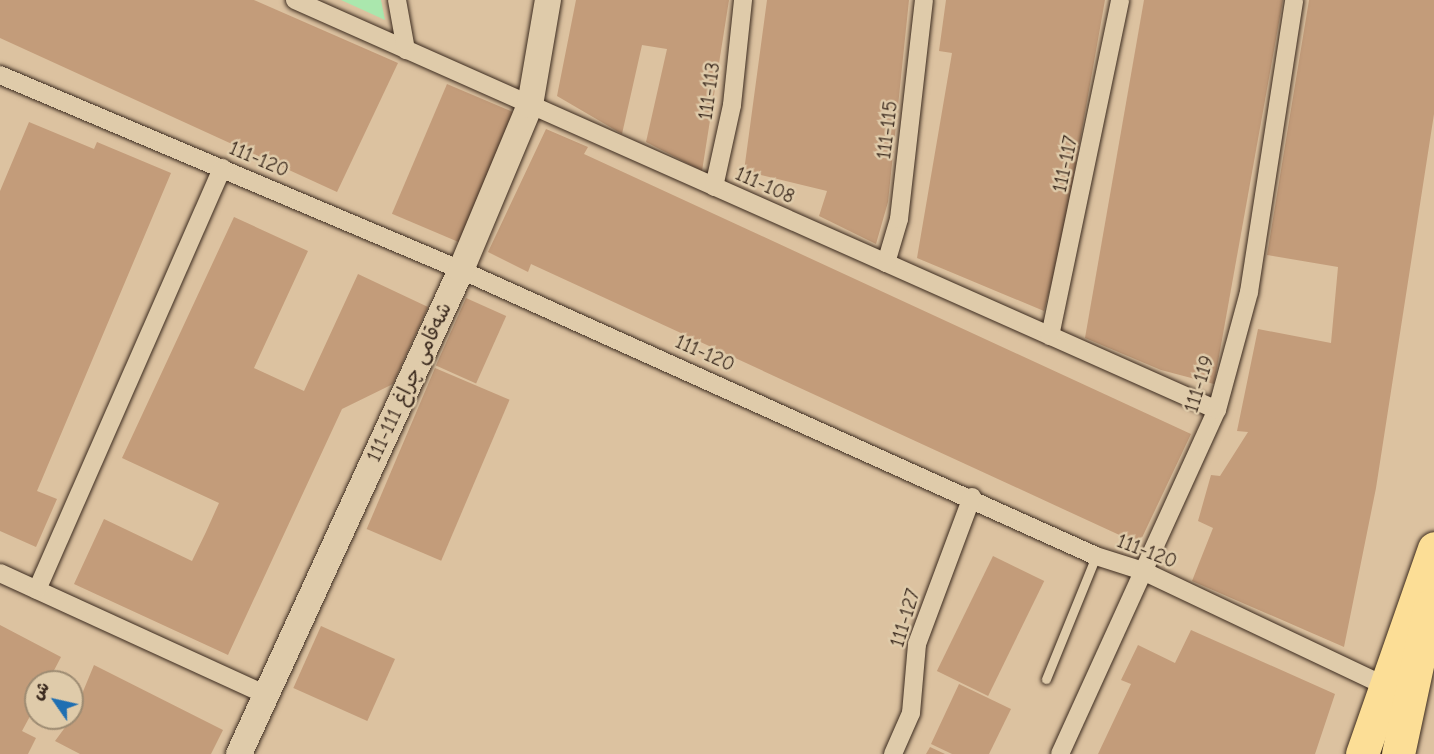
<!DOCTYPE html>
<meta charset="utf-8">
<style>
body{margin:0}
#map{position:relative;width:1434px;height:754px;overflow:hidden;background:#dcc2a0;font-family:"Comic Neue","Playpen Sans Arabic",sans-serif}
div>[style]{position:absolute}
.green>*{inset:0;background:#aae7ad}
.building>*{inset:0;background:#c39c7a;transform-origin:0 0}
.roads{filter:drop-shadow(0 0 2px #3b2a1e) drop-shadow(0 0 2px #3b2a1e)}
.lane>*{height:9px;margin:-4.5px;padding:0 4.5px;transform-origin:4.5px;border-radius:4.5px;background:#dfcbaa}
.street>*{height:18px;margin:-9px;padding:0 9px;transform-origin:9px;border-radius:9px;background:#dfcbaa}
.secondary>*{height:26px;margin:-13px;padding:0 13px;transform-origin:13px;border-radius:13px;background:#dfcbaa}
.highway>*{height:33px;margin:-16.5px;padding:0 16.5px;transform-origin:16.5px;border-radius:16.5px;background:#fcde96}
span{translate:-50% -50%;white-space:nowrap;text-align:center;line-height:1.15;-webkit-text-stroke:5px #dfcbaa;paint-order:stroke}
.street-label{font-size:20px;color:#3b2a1e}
.north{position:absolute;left:24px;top:670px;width:60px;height:60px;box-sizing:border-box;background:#dfcbaa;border:2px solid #9d8b72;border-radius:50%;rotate:304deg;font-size:16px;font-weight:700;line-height:24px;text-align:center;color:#3b2a1e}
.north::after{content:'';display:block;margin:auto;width:21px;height:27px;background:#1f6fb2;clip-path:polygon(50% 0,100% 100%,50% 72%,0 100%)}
</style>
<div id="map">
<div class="green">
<div style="clip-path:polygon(341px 0,381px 0,385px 20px)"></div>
</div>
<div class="building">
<div style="clip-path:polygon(0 0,254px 0,398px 63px,337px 192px,0 38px)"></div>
<div style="clip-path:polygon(576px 0,729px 0,702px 171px,646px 142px,667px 49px,642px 45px,622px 134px,557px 96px)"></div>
<div style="clip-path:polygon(767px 0,909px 0,888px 202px,876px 244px,819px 216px,827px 191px,744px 171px)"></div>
<div style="clip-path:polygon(946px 0,1105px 0,1061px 248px,1044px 311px,917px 258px,952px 53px,939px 51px)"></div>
<div style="clip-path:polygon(1144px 0,1283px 0,1214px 384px,1161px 370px,1085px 338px)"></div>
<div style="clip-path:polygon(1309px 0,1434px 0,1434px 114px,1376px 488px,1344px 647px,1192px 581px,1213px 528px,1198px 521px,1211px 475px,1220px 476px,1248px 432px,1237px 431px,1258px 329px,1331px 343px,1338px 267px,1267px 255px)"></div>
<div style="left:447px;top:84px;width:73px;height:141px;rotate:23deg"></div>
<div style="clip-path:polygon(29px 122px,94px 149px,97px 142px,171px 173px,37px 491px,57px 499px,36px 547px,0 531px,0 191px)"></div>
<div style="clip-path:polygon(546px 129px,588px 147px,584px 154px,1191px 434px,1139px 544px,531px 264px,528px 272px,488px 252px)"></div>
<div style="clip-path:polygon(234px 217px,308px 251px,254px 368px,304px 391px,358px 274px,428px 307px,393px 384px,342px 409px,228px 655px,74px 584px,104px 519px,192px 561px,206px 532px,219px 503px,122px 458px)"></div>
<div style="left:466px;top:298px;width:44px;height:74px;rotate:24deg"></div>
<div style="left:435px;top:368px;width:81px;height:175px;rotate:23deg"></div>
<div style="left:993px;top:556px;width:57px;height:128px;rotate:26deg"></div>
<div style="clip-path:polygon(0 625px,61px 657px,48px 682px,36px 682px,36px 705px,22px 731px,36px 738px,28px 754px,0 754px)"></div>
<div style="left:321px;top:626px;width:81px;height:68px;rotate:24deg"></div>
<div style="clip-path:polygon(1191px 630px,1335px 694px,1315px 754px,1098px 754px,1131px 684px,1121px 680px,1138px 645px,1175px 663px)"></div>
<div style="clip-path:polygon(94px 665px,223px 730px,211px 754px,80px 754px,55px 741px,72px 718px)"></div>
<div style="clip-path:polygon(959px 684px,1011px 709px,989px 754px,952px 754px,931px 744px)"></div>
<div style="clip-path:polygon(930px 747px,945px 754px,926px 754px)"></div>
</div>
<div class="roads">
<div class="lane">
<div style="left:1046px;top:679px;width:133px;rotate:-67.9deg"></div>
</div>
<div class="street">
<div style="left:295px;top:0;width:1009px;rotate:23.97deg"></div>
<div style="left:397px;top:0;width:51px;rotate:79.8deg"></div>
<div style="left:0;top:75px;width:501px;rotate:22.93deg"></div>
<div style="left:461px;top:270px;width:696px;rotate:24.25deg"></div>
<div style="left:1096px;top:556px;width:49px;rotate:17.7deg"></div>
<div style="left:1143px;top:571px;width:268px;rotate:25.4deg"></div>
<div style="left:714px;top:187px;width:84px;rotate:-77.6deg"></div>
<div style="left:732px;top:105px;width:106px;rotate:-84deg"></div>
<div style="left:886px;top:263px;width:46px;rotate:-73.5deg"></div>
<div style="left:899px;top:219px;width:220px;rotate:-83.5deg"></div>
<div style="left:1050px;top:336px;width:343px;rotate:-78.2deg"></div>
<div style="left:0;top:573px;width:290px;rotate:24.6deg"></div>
<div style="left:37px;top:590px;width:461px;rotate:-66.3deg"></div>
<div style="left:893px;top:754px;width:45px;rotate:-66.3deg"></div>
<div style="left:911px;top:713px;width:69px;rotate:-85deg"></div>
<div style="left:917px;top:644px;width:157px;rotate:-69.5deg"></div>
<div style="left:1060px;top:754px;width:378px;rotate:-65.5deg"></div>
<div style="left:1217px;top:410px;width:122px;rotate:-74.8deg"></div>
<div style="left:1249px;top:292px;width:295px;rotate:-81.2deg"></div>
</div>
<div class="secondary">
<div style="left:239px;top:754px;width:532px;rotate:-65.36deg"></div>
<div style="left:461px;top:270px;width:179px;rotate:-67.3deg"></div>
<div style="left:530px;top:105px;width:107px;rotate:-80.3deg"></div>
</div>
<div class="highway">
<div style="left:1362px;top:754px;width:218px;rotate:-70.7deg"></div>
<div style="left:1398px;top:754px;width:152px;rotate:-77.9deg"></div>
</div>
</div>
<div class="street-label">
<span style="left:709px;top:91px;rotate:-82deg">111-113</span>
<span style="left:887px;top:130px;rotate:-83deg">111-115</span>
<span style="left:259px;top:159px;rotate:23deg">111-120</span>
<span style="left:1065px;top:164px;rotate:-78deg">111-117</span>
<span style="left:765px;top:185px;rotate:24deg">111-108</span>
<span style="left:705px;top:353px;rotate:24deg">111-120</span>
<span style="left:409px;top:382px;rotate:-65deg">شەقامی چراغ 111-111</span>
<span style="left:1199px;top:384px;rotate:-73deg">111-119</span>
<span style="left:1147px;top:551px;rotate:21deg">111-120</span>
<span style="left:905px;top:618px;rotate:-73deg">111-127</span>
</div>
<div class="north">ش</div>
</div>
